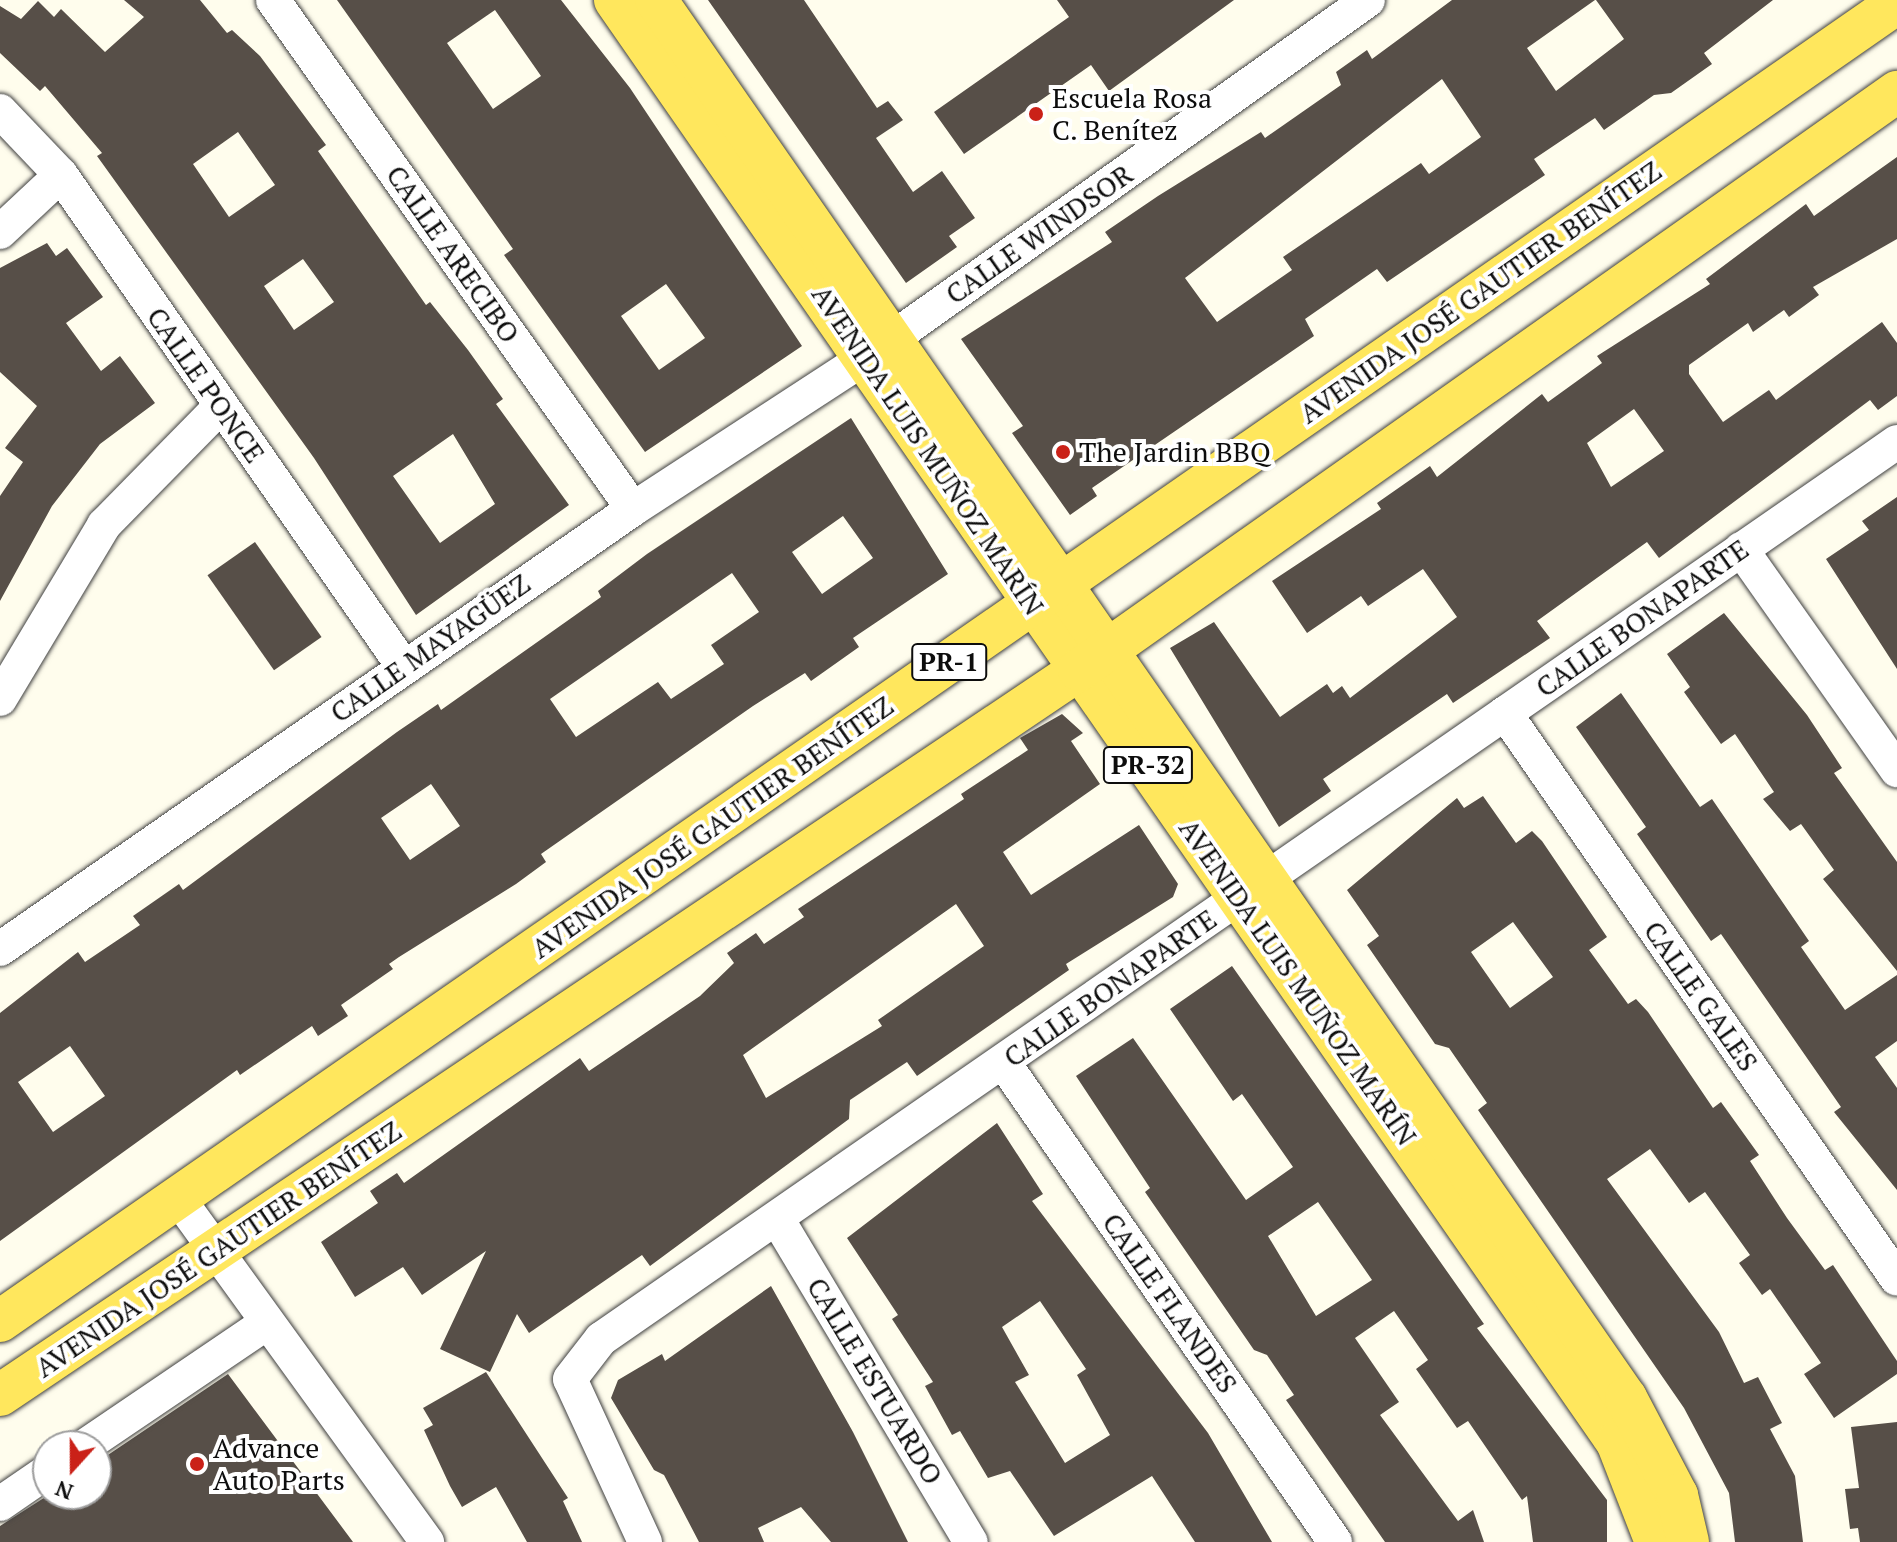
<!DOCTYPE html>
<meta charset="utf-8">
<style>
body{margin:0}
#map{position:relative;width:1897px;height:1542px;overflow:hidden;background:#fffded;font-family:"PT Serif",serif}
div>[style]{position:absolute}
.building>*{inset:0;background:#574f48;transform-origin:0 0}
.roads{filter:drop-shadow(0 0 2px #404040) drop-shadow(0 0 2px #404040)}
.minor>*{height:34px;margin:-17px;padding:0 17px;transform-origin:17px;border-radius:17px;background:#fff}
.major>*{height:42px;margin:-21px;padding:0 21px;transform-origin:21px;border-radius:21px;background:#ffe75d}
.dots>*{width:22px;height:22px;translate:-50% -50%;box-sizing:border-box;border:4px solid #fff;border-radius:50%}
span{translate:-50% -50%;white-space:nowrap;text-align:center;line-height:1.15;-webkit-text-stroke:8px #fff;paint-order:stroke}
.shield-label span{padding:2px 6px;background:#fff;border:2px solid;border-radius:6px;-webkit-text-stroke-width:0}
.shield-label{font-size:26px;color:#0d0d0d;font-weight:700}
.poi-label{font-size:28px;color:#0d0d0d}
.left{translate:0 -50%;text-align:left}
.street-label{font-size:28px;color:#0d0d0d}
.north{position:absolute;left:32px;top:1430px;width:80px;height:80px;box-sizing:border-box;background:#fff;border:2px solid #9e9e9e;border-radius:50%;rotate:201deg;font-size:22px;font-weight:700;line-height:32px;text-align:center;color:#0d0d0d}
.north::after{content:'';display:block;margin:auto;width:28px;height:36px;background:#ca2118;clip-path:polygon(50% 0,100% 100%,50% 72%,0 100%)}
</style>
<div id="map">
<div class="building">
<div style="clip-path:polygon(evenodd,124px 0,200px 0,227px 33px,232px 30px,260px 56px,326px 145px,318px 151px,426px 305px,430px 302px,468px 350px,503px 399px,496px 404px,569px 505px,416px 615px,314px 458px,97px 156px,102px 153px,45px 86px,40px 91px,0 53px,0 6px,21px 19px,38px 1px,54px 17px,61px 9px,105px 52px,144px 17px,124px 0,238px 132px,275px 185px,229px 217px,193px 164px,238px 132px,124px 0,303px 259px,334px 302px,294px 330px,264px 286px,303px 259px,124px 0,453px 434px,495px 504px,440px 543px,393px 476px,453px 434px)"></div>
<div style="clip-path:polygon(evenodd,337px 0,561px 0,630px 88px,802px 346px,645px 452px,504px 255px,513px 249px,337px 0,495px 10px,541px 76px,493px 109px,447px 43px,495px 10px,337px 0,666px 284px,705px 338px,659px 370px,621px 316px,666px 284px)"></div>
<div style="clip-path:polygon(708px 0,804px 0,877px 108px,888px 101px,903px 120px,876px 138px,913px 192px,942px 171px,975px 218px,949px 236px,957px 247px,906px 283px)"></div>
<div style="clip-path:polygon(1057px 0,1234px 0,1109px 91px,1091px 65px,964px 154px,934px 112px,1069px 17px)"></div>
<div style="clip-path:polygon(evenodd,1452px 0,1595px 0,1527px 48px,1556px 91px,1624px 39px,1596px 0,1773px 0,1704px 53px,1712px 64px,1671px 93px,1654px 95px,1604px 130px,1595px 118px,1534px 159px,1545px 175px,1387px 282px,1377px 269px,1305px 319px,1314px 336px,1092px 488px,1097px 496px,1070px 515px,1012px 433px,1023px 426px,961px 339px,1112px 242px,1105px 232px,1158px 196px,1261px 132px,1265px 138px,1341px 85px,1336px 72px,1367px 50px,1372px 59px,1452px 0,1442px 79px,1481px 137px,1429px 174px,1421px 163px,1283px 257px,1292px 270px,1217px 322px,1185px 278px,1442px 79px)"></div>
<div style="clip-path:polygon(evenodd,1897px 157px,1897px 239px,1813px 287px,1819px 295px,1789px 317px,1784px 310px,1753px 332px,1748px 323px,1689px 365px,1689px 374px,1723px 422px,1769px 390px,1776px 400px,1882px 322px,1897px 343px,1897px 396px,1878px 410px,1870px 400px,1659px 558px,1647px 542px,1537px 621px,1550px 638px,1453px 703px,1447px 694px,1323px 779px,1331px 791px,1279px 827px,1170px 648px,1214px 622px,1280px 717px,1327px 684px,1333px 693px,1342px 686px,1350px 698px,1457px 617px,1423px 569px,1368px 606px,1361px 596px,1307px 633px,1272px 581px,1381px 509px,1377px 503px,1430px 466px,1437px 477px,1542px 394px,1548px 402px,1602px 363px,1597px 356px,1710px 284px,1706px 279px,1806px 204px,1814px 216px,1897px 157px,1634px 409px,1664px 451px,1611px 487px,1587px 443px,1634px 409px)"></div>
<div style="clip-path:polygon(47px 243px,56px 256px,67px 248px,103px 297px,66px 323px,101px 371px,120px 356px,155px 403px,100px 444px,52px 506px,0 601px,0 496px,23px 462px,5px 448px,37px 406px,0 372px,0 268px)"></div>
<div style="clip-path:polygon(evenodd,851px 418px,948px 574px,853px 638px,859px 647px,811px 681px,805px 673px,753px 706px,541px 854px,546px 862px,516px 884px,399px 957px,389px 964px,393px 969px,341px 1005px,348px 1016px,318px 1036px,312px 1026px,240px 1075px,237px 1070px,0 1241px,0 1013px,78px 952px,85px 962px,140px 925px,133px 916px,179px 884px,183px 890px,397px 732px,438px 704px,441px 710px,601px 597px,598px 591px,647px 554px,851px 418px,843px 516px,873px 558px,822px 594px,792px 552px,843px 516px,851px 418px,732px 573px,759px 612px,711px 645px,724px 664px,671px 699px,658px 682px,576px 737px,550px 699px,732px 573px,851px 418px,431px 784px,460px 826px,410px 860px,381px 818px,431px 784px,851px 418px,70px 1046px,105px 1096px,53px 1132px,18px 1082px,70px 1046px)"></div>
<div style="clip-path:polygon(1897px 497px,1897px 669px,1826px 559px,1869px 530px,1862px 521px)"></div>
<div style="left:255px;top:542px;width:116px;height:58px;rotate:55deg"></div>
<div style="clip-path:polygon(1724px 613px,1807px 715px,1842px 768px,1834px 773px,1897px 862px,1897px 971px,1823px 879px,1834px 870px,1801px 824px,1790px 831px,1763px 799px,1774px 792px,1735px 734px,1721px 744px,1684px 692px,1690px 687px,1667px 654px)"></div>
<div style="clip-path:polygon(1621px 693px,1700px 807px,1712px 799px,1809px 941px,1801px 947px,1845px 1010px,1897px 975px,1897px 1041px,1875px 1057px,1897px 1088px,1897px 1190px,1834px 1112px,1841px 1107px,1721px 934px,1711px 941px,1637px 834px,1646px 827px,1576px 727px)"></div>
<div style="clip-path:polygon(evenodd,1062px 714px,1083px 733px,1071px 741px,1100px 784px,1003px 852px,1031px 895px,1139px 825px,1178px 884px,1173px 897px,1066px 964px,1069px 970px,917px 1076px,907px 1062px,850px 1100px,849px 1119px,650px 1266px,642px 1255px,529px 1333px,517px 1314px,490px 1372px,440px 1349px,486px 1251px,422px 1295px,403px 1267px,355px 1297px,321px 1242px,378px 1203px,370px 1191px,397px 1173px,404px 1183px,580px 1058px,589px 1071px,700px 996px,734px 963px,727px 953px,756px 933px,764px 944px,804px 917px,798px 909px,964px 799px,961px 794px,1028px 750px,1020px 738px,1062px 714px,956px 904px,984px 946px,878px 1020px,882px 1026px,766px 1098px,743px 1055px,956px 904px)"></div>
<div style="clip-path:polygon(evenodd,1483px 796px,1516px 843px,1532px 831px,1542px 841px,1607px 937px,1589px 950px,1628px 1004px,1636px 999px,1648px 1012px,1713px 1108px,1721px 1102px,1759px 1155px,1750px 1161px,1787px 1218px,1825px 1270px,1833px 1265px,1897px 1361px,1897px 1374px,1834px 1418px,1804px 1374px,1821px 1363px,1770px 1289px,1762px 1295px,1739px 1263px,1750px 1255px,1705px 1192px,1689px 1203px,1650px 1149px,1607px 1179px,1719px 1332px,1744px 1383px,1758px 1377px,1782px 1423px,1770px 1429px,1795px 1476px,1803px 1542px,1735px 1542px,1729px 1493px,1684px 1408px,1478px 1110px,1487px 1103px,1449px 1048px,1435px 1044px,1367px 945px,1379px 936px,1347px 890px,1457px 798px,1464px 808px,1483px 796px,1513px 922px,1553px 977px,1510px 1008px,1471px 952px,1513px 922px)"></div>
<div style="clip-path:polygon(evenodd,1232px 966px,1484px 1324px,1477px 1328px,1607px 1500px,1607px 1542px,1533px 1542px,1527px 1496px,1522px 1500px,1468px 1421px,1457px 1428px,1416px 1369px,1428px 1360px,1394px 1311px,1355px 1338px,1399px 1402px,1380px 1415px,1458px 1521px,1473px 1510px,1484px 1542px,1385px 1542px,1286px 1400px,1294px 1395px,1267px 1355px,1254px 1350px,1145px 1192px,1150px 1188px,1076px 1076px,1133px 1038px,1246px 1200px,1293px 1167px,1242px 1094px,1233px 1101px,1170px 1009px,1232px 966px,1318px 1202px,1372px 1280px,1316px 1316px,1268px 1236px,1318px 1202px)"></div>
<div style="clip-path:polygon(evenodd,997px 1123px,1043px 1194px,1032px 1201px,1208px 1433px,1272px 1542px,1195px 1542px,1152px 1476px,1054px 1536px,1010px 1471px,988px 1478px,960px 1431px,952px 1435px,925px 1386px,933px 1382px,892px 1319px,898px 1315px,847px 1238px,997px 1123px,1040px 1301px,1086px 1369px,1077px 1375px,1110px 1435px,1065px 1463px,1015px 1382px,1029px 1375px,1002px 1327px,1040px 1301px)"></div>
<div style="clip-path:polygon(771px 1286px,853px 1432px,908px 1542px,831px 1542px,801px 1507px,758px 1528px,764px 1542px,699px 1542px,664px 1475px,654px 1470px,611px 1398px,618px 1380px,662px 1354px,665px 1361px)"></div>
<div style="clip-path:polygon(486px 1372px,568px 1498px,563px 1501px,582px 1542px,527px 1542px,496px 1487px,462px 1507px,450px 1486px,424px 1430px,433px 1425px,423px 1408px)"></div>
<div style="clip-path:polygon(228px 1374px,353px 1542px,0 1542px,0 1526px,50px 1494px,96px 1494px,96px 1463px)"></div>
<div style="clip-path:polygon(1897px 1422px,1897px 1542px,1860px 1542px,1858px 1528px,1850px 1529px,1845px 1489px,1859px 1488px,1851px 1427px)"></div>
</div>
<div class="roads">
<div class="minor">
<div style="left:273px;top:0;width:623px;rotate:54.73deg"></div>
<div style="left:0;top:111px;width:88px;rotate:46.4deg"></div>
<div style="left:61px;top:175px;width:598px;rotate:55.14deg"></div>
<div style="left:0;top:232px;width:83px;rotate:-43.1deg"></div>
<div style="left:1741px;top:549px;width:271px;rotate:54.8deg"></div>
<div style="left:0;top:699px;width:203px;rotate:-59.1deg"></div>
<div style="left:104px;top:525px;width:167px;rotate:-45.5deg"></div>
<div style="left:1505px;top:713px;width:688px;rotate:55.29deg"></div>
<div style="left:0;top:949px;width:771px;rotate:-34.8deg"></div>
<div style="left:633px;top:509px;width:278px;rotate:-33.1deg"></div>
<div style="left:866px;top:357px;width:616px;rotate:-35.42deg"></div>
<div style="left:1004px;top:1063px;width:582px;rotate:55.35deg"></div>
<div style="left:178px;top:1198px;width:425px;rotate:54.1deg"></div>
<div style="left:778px;top:1220px;width:375px;rotate:59.1deg"></div>
<div style="left:85px;top:1446px;width:220px;rotate:-34.1deg"></div>
<div style="left:0;top:1504px;width:58px;rotate:-34.5deg"></div>
<div style="left:645px;top:1542px;width:179px;rotate:-114.7deg"></div>
<div style="left:570px;top:1379px;width:51px;rotate:-52.2deg"></div>
<div style="left:601px;top:1339px;width:1576px;rotate:-34.69deg"></div>
</div>
<div class="major">
<div style="left:615px;top:0;width:1756px;rotate:55.21deg"></div>
<div style="left:1617px;top:1442px;width:107px;rotate:68.7deg"></div>
<div style="left:656px;top:0;width:1702px;rotate:55.25deg"></div>
<div style="left:1626px;top:1398px;width:110px;rotate:62.3deg"></div>
<div style="left:1677px;top:1495px;width:48px;rotate:76.8deg"></div>
<div style="left:0;top:1321px;width:2310px;rotate:-34.79deg"></div>
<div style="left:0;top:1395px;width:1300px;rotate:-33.9deg"></div>
<div style="left:1079px;top:670px;width:1002px;rotate:-35.25deg"></div>
</div>
</div>
<div class="dots">
<div style="left:1036px;top:114px;background:#ca2118"></div>
<div style="left:1063px;top:452px;background:#ca2118"></div>
<div style="left:197px;top:1464px;background:#ca2118"></div>
</div>
<div class="shield-label">
<span style="left:949px;top:662px">PR-1</span>
<span style="left:1148px;top:765px">PR-32</span>
</div>
<div class="poi-label">
<span class="left" style="left:1052px;top:114px">Escuela Rosa<br>C. Benítez</span>
<span class="left" style="left:1079px;top:452px">The Jardin BBQ</span>
<span class="left" style="left:213px;top:1464px">Advance<br>Auto Parts</span>
</div>
<div class="street-label">
<span style="left:1039px;top:234px;rotate:-35deg">CALLE WINDSOR</span>
<span style="left:453px;top:254px;rotate:55deg">CALLE ARECIBO</span>
<span style="left:1480px;top:292px;rotate:-35deg">AVENIDA JOSÉ GAUTIER BENÍTEZ</span>
<span style="left:206px;top:385px;rotate:55deg">CALLE PONCE</span>
<span style="left:928px;top:450px;rotate:56deg">AVENIDA LUIS MUÑOZ MARÍN</span>
<span style="left:1642px;top:618px;rotate:-35deg">CALLE BONAPARTE</span>
<span style="left:430px;top:648px;rotate:-35deg">CALLE MAYAGÜEZ</span>
<span style="left:712px;top:827px;rotate:-35deg">AVENIDA JOSÉ GAUTIER BENÍTEZ</span>
<span style="left:1298px;top:982px;rotate:55deg">AVENIDA LUIS MUÑOZ MARÍN</span>
<span style="left:1110px;top:988px;rotate:-35deg">CALLE BONAPARTE</span>
<span style="left:1701px;top:996px;rotate:55deg">CALLE GALES</span>
<span style="left:218px;top:1249px;rotate:-34deg">AVENIDA JOSÉ GAUTIER BENÍTEZ</span>
<span style="left:1170px;top:1303px;rotate:55deg">CALLE FLANDES</span>
<span style="left:875px;top:1381px;rotate:59deg">CALLE ESTUARDO</span>
</div>
<div class="north">N</div>
</div>
